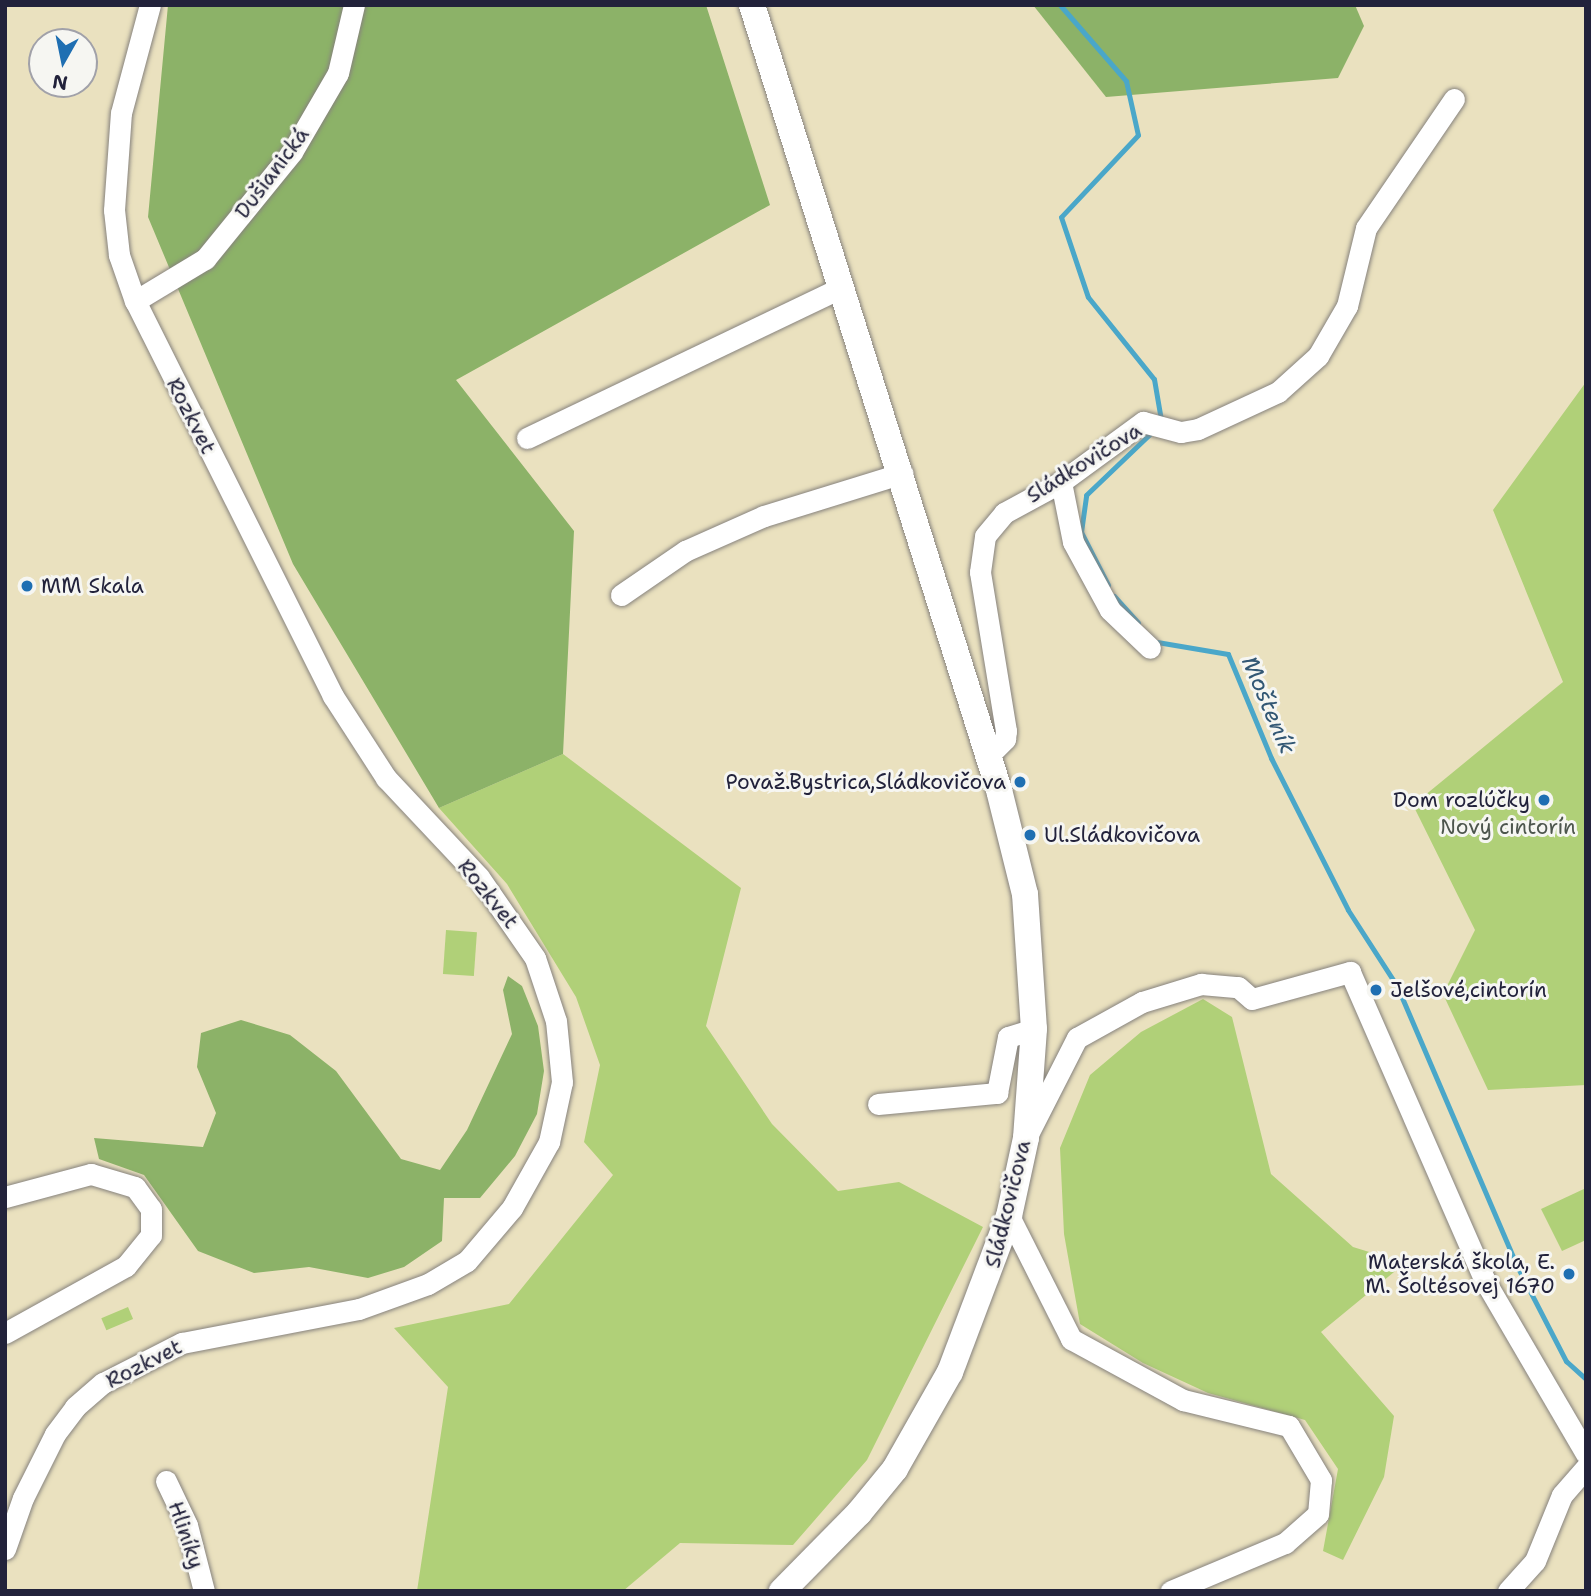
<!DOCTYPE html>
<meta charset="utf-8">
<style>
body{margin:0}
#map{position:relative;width:1591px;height:1596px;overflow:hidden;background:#eae1bf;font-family:"Shantell Sans",sans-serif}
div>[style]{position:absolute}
.green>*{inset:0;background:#b0d078;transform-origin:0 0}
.forest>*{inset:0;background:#8cb268}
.stream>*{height:5px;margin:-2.5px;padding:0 2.5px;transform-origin:2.5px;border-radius:2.5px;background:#4aa7c9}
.roads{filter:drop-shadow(0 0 2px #86827d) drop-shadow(0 0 2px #86827d)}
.minor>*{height:21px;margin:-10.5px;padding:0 10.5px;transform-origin:10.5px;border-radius:10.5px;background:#fff}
.major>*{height:26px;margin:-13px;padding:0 13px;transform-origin:13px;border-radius:13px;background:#fff}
.dots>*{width:19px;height:19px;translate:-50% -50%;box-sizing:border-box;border:4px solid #f6f6f2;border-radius:50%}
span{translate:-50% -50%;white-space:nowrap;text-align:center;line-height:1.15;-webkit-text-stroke:6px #f6f6f2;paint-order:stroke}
.street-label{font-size:21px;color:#22223b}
.poi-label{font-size:21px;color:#22223b}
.left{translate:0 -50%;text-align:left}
.right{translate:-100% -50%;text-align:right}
.park-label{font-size:21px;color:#4d564d}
.water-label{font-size:23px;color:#325774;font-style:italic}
.frame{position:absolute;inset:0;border:7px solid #22223b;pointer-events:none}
.north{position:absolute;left:28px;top:28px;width:70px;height:70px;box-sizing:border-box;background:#f6f6f2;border:2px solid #a1a1a9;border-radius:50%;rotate:189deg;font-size:19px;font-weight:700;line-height:28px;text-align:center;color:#22223b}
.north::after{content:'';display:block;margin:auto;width:24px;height:32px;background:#1f6fb2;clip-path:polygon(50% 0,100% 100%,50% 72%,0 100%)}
</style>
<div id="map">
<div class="green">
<div style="clip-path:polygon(1586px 382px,1586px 1085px,1488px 1090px,1443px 994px,1475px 930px,1413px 805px,1563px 682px,1493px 510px)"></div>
<div style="clip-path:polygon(563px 754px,741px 888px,706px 1026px,772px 1124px,838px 1191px,899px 1182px,983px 1227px,867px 1460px,793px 1545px,680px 1543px,623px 1591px,417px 1591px,448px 1387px,394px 1328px,509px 1304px,613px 1175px,584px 1142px,600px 1065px,576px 997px,507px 884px,439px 808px)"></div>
<div style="left:446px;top:930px;width:31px;height:44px;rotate:4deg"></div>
<div style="clip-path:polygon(1203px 999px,1232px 1017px,1271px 1174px,1353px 1247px,1405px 1263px,1321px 1332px,1394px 1416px,1384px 1477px,1343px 1560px,1323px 1551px,1338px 1469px,1305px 1420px,1208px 1393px,1143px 1363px,1080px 1324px,1064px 1234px,1060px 1148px,1090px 1075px,1141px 1032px)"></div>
<div style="clip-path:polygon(1586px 1188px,1586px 1240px,1562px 1251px,1541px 1209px)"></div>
<div style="left:128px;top:1307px;width:13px;height:29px;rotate:67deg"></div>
</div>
<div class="forest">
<div style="clip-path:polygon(168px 5px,706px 5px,770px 205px,456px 380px,574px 531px,563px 754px,439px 808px,293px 564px,148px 217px)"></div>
<div style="clip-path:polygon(1033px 5px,1355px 5px,1364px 26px,1338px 78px,1106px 97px)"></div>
<div style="clip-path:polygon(508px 976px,522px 986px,538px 1026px,544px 1071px,537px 1114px,515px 1156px,480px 1198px,444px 1198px,442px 1241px,404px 1267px,368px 1278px,309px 1267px,254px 1273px,198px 1251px,144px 1175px,99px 1159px,94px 1138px,203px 1147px,216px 1113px,197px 1067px,201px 1033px,241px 1020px,290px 1035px,336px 1071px,401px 1159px,440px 1170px,467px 1130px,512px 1034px,503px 990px)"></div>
</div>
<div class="stream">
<div style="left:1060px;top:5px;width:101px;rotate:49deg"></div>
<div style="left:1126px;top:81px;width:55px;rotate:77.5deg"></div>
<div style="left:1138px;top:135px;width:112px;rotate:133.2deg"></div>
<div style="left:1061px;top:217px;width:84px;rotate:71.4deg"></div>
<div style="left:1088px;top:297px;width:105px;rotate:51.2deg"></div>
<div style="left:1154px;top:379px;width:42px;rotate:80.3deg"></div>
<div style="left:1108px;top:585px;width:59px;rotate:-117deg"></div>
<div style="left:1081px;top:532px;width:37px;rotate:-82deg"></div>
<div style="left:1086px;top:495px;width:93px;rotate:-43.7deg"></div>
<div style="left:1114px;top:596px;width:36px;rotate:48deg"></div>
<div style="left:1157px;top:642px;width:72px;rotate:9.6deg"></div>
<div style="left:1228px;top:654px;width:113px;rotate:67.5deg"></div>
<div style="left:1271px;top:758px;width:170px;rotate:63.1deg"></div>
<div style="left:1348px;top:910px;width:90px;rotate:57.2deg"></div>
<div style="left:1397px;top:986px;width:307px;rotate:66.8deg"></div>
<div style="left:1518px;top:1268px;width:105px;rotate:62.7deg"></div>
<div style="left:1566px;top:1361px;width:27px;rotate:42deg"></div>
</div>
<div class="roads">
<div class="minor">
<div style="left:135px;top:301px;width:82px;rotate:-31deg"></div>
<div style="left:205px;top:259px;width:138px;rotate:-50.9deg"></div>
<div style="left:292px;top:152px;width:91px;rotate:-59.8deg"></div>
<div style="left:338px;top:73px;width:70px;rotate:-76.8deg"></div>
<div style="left:527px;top:438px;width:349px;rotate:-25.6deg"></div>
<div style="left:1061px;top:482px;width:61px;rotate:78.7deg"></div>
<div style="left:1073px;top:542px;width:77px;rotate:61.4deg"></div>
<div style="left:1110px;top:610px;width:55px;rotate:43.5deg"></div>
<div style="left:621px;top:595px;width:78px;rotate:-34.5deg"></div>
<div style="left:685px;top:551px;width:86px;rotate:-23.9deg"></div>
<div style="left:764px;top:516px;width:145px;rotate:-17.2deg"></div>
<div style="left:989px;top:755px;width:23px;rotate:-45deg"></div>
<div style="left:1005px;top:739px;width:8px;rotate:-83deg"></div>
<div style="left:1006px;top:731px;width:161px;rotate:-99.3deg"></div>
<div style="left:980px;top:572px;width:36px;rotate:-82deg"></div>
<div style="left:985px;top:536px;width:30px;rotate:-50deg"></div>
<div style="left:1004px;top:513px;width:65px;rotate:-28.5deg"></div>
<div style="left:1061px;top:482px;width:102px;rotate:-36.2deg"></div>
<div style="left:1143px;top:422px;width:39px;rotate:15deg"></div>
<div style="left:1181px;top:432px;width:17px;rotate:-10deg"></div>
<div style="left:1198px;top:429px;width:88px;rotate:-24.8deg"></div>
<div style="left:1278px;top:392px;width:54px;rotate:-42deg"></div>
<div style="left:1318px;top:356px;width:58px;rotate:-59.9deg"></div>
<div style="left:1347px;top:306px;width:80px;rotate:-76.3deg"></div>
<div style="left:1366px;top:228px;width:156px;rotate:-55.7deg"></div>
<div style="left:878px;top:1104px;width:120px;rotate:-5.3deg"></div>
<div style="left:997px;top:1093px;width:57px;rotate:-78.9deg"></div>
<div style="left:1008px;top:1037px;width:27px;rotate:-17deg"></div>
<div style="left:1028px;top:1134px;width:108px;rotate:-63deg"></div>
<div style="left:1077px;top:1038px;width:74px;rotate:-29deg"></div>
<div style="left:1142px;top:1002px;width:62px;rotate:-17deg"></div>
<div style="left:1201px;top:984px;width:37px;rotate:5deg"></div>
<div style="left:1238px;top:987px;width:18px;rotate:41deg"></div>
<div style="left:1252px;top:999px;width:102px;rotate:-15.4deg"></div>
<div style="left:1350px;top:972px;width:337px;rotate:66.4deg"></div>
<div style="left:1485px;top:1281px;width:200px;rotate:59.7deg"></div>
<div style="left:5px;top:1197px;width:89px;rotate:-15deg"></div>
<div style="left:91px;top:1174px;width:46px;rotate:16.5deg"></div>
<div style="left:135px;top:1187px;width:27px;rotate:54deg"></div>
<div style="left:151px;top:1209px;width:26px;rotate:90deg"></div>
<div style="left:151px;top:1235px;width:40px;rotate:129deg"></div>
<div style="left:126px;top:1266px;width:138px;rotate:151deg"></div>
<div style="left:1009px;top:1216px;width:138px;rotate:63.2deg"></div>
<div style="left:1071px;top:1339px;width:128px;rotate:28.6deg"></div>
<div style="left:1183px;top:1400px;width:109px;rotate:13.8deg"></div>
<div style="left:1289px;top:1426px;width:63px;rotate:59.3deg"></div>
<div style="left:1321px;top:1480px;width:34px;rotate:95deg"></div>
<div style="left:1318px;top:1514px;width:44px;rotate:138.7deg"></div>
<div style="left:1285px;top:1543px;width:124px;rotate:157.2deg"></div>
<div style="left:166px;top:1481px;width:49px;rotate:64.5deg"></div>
<div style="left:187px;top:1525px;width:68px;rotate:75.6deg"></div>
<div style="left:5px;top:1549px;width:54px;rotate:-70.6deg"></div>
<div style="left:23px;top:1498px;width:72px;rotate:-63.4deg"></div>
<div style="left:55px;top:1434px;width:34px;rotate:-53deg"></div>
<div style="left:75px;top:1407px;width:37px;rotate:-41deg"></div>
<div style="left:103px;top:1383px;width:89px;rotate:-26.9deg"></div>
<div style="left:182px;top:1343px;width:180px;rotate:-10.9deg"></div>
<div style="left:359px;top:1309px;width:73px;rotate:-19.9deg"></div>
<div style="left:428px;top:1284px;width:45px;rotate:-30.5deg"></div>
<div style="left:467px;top:1261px;width:70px;rotate:-49.7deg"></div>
<div style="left:512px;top:1208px;width:76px;rotate:-60.7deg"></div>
<div style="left:549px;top:1142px;width:61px;rotate:-77.8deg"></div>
<div style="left:562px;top:1082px;width:61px;rotate:-95.6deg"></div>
<div style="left:556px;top:1021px;width:66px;rotate:-108.4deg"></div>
<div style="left:535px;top:958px;width:98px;rotate:-124.7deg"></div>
<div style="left:479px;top:877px;width:136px;rotate:-133.2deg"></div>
<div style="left:386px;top:778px;width:98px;rotate:-122.9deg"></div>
<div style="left:333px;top:696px;width:442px;rotate:-116.6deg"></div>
<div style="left:135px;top:301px;width:49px;rotate:-109.2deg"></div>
<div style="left:119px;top:255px;width:45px;rotate:-96.3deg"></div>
<div style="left:114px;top:210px;width:97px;rotate:-85.9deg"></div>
<div style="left:121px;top:113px;width:112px;rotate:-75deg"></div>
<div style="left:1508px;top:1591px;width:40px;rotate:-48deg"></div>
<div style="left:1535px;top:1561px;width:71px;rotate:-67.8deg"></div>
<div style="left:1562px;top:1495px;width:37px;rotate:-49deg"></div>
</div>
<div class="major">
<div style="left:752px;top:5px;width:823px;rotate:72.53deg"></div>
<div style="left:999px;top:790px;width:107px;rotate:76deg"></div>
<div style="left:1025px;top:894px;width:135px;rotate:86.2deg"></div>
<div style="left:1034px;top:1029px;width:109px;rotate:94.2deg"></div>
<div style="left:1026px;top:1138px;width:80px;rotate:102.3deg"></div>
<div style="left:1009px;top:1216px;width:167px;rotate:110.7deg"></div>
<div style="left:950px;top:1372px;width:112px;rotate:119.6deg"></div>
<div style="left:895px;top:1469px;width:57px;rotate:129.3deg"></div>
<div style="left:859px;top:1513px;width:110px;rotate:134.6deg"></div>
</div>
</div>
<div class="dots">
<div style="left:27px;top:586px;background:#1f6fb2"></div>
<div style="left:1020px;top:782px;background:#1f6fb2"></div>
<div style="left:1544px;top:800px;background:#1f6fb2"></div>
<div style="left:1030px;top:835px;background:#1f6fb2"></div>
<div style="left:1376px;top:990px;background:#1f6fb2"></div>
<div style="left:1569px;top:1274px;background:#1f6fb2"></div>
</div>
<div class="street-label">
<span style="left:272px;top:173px;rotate:-53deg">Dušianická</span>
<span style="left:191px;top:416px;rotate:63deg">Rozkvet</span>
<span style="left:1084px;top:463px;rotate:-32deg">Sládkovičova</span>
<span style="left:488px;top:894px;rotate:51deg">Rozkvet</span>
<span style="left:1008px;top:1204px;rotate:-76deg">Sládkovičova</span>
<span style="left:144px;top:1364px;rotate:-27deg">Rozkvet</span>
<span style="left:186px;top:1535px;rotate:71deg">Hliníky</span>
</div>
<div class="poi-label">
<span class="left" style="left:41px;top:586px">MM Skala</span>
<span class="right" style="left:1006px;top:782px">Považ.Bystrica,Sládkovičova</span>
<span class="right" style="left:1530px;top:800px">Dom rozlúčky</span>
<span class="left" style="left:1044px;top:835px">Ul.Sládkovičova</span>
<span class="left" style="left:1390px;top:990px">Jelšové,cintorín</span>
<span class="right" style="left:1555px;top:1274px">Materská škola, E.<br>M. Šoltésovej 1670</span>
</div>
<div class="park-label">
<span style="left:1508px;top:827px">Nový cintorín</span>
</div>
<div class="water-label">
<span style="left:1269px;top:705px;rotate:67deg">Mošteník</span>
</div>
<div class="frame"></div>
<div class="north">N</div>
</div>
